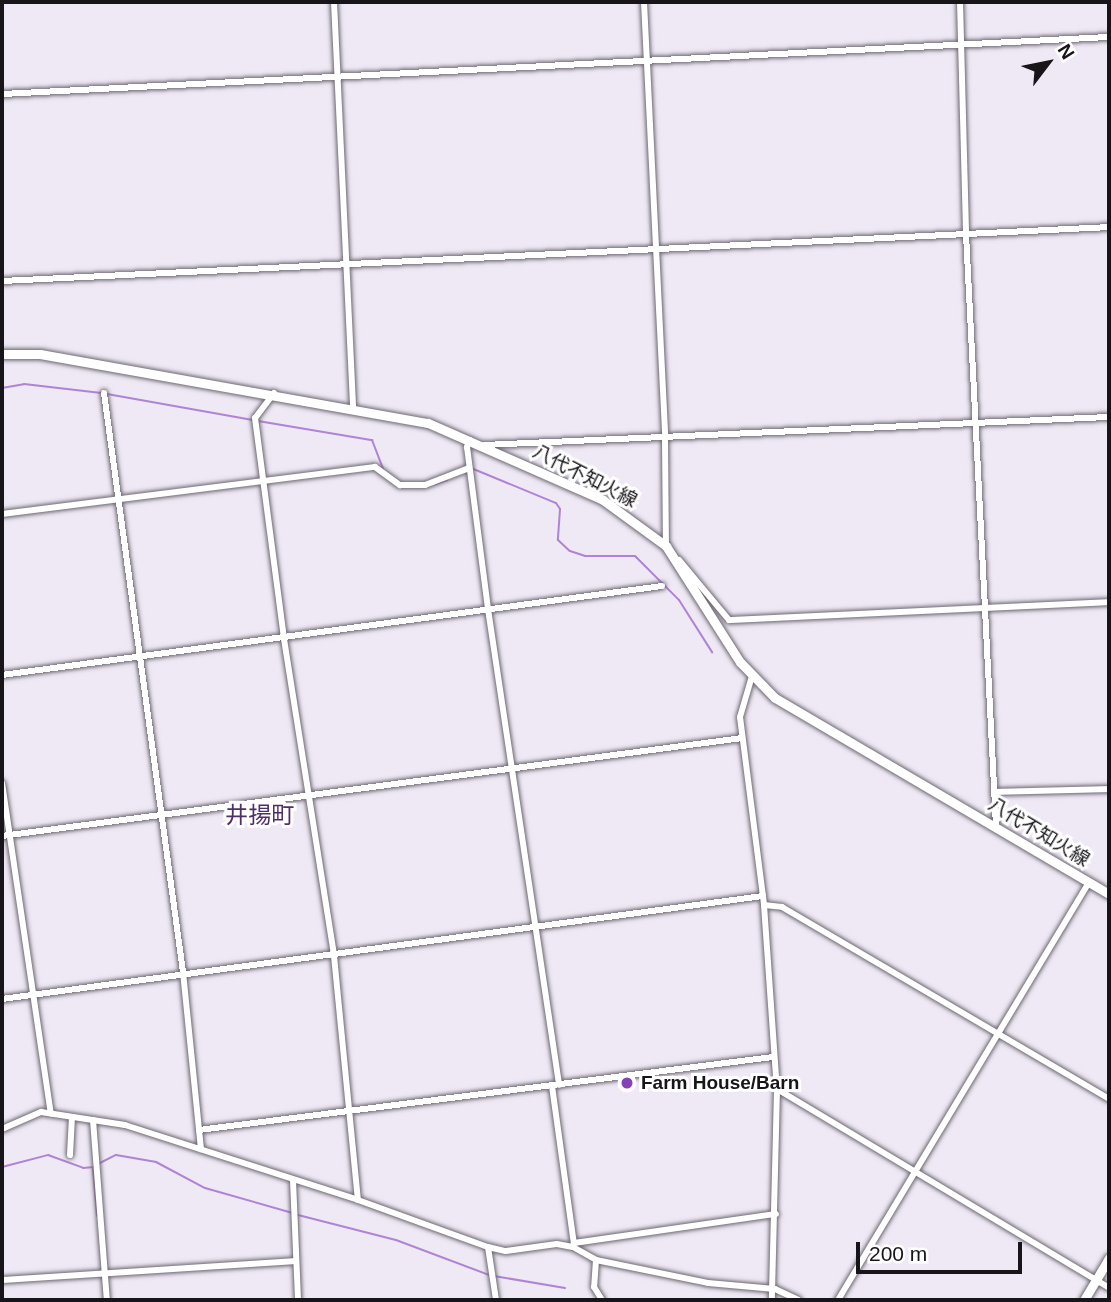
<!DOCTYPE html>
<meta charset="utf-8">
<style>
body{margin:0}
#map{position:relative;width:1111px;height:1302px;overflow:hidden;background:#eee9f4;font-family:Helvetica,"Noto Sans JP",sans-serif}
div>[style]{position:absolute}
.stream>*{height:2px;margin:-1px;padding:0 1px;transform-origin:1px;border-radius:1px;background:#af83d5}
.roads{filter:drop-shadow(0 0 2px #6d6872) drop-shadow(0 0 2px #6d6872)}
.minor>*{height:6px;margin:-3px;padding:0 3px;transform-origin:3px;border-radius:3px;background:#fff}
.secondary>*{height:9px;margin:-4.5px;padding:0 4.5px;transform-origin:4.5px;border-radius:4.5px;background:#fff}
.dots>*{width:19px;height:19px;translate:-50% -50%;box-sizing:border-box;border:4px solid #fff;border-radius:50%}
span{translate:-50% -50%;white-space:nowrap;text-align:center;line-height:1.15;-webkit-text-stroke:6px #fff;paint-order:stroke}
.street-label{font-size:19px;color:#171519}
.poi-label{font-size:19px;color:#171519;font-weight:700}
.left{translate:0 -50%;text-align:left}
.quarter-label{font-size:23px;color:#4f2f68}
.frame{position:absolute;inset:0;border:4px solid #171519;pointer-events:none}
.north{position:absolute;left:1013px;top:28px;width:70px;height:70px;-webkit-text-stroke:5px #fff;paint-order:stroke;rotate:58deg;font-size:19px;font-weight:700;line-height:28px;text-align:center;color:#171519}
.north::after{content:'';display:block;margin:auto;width:24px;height:32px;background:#171519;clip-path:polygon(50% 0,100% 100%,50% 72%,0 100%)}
.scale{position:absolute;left:856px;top:1242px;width:166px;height:32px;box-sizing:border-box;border:4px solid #171519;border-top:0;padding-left:9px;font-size:21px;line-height:24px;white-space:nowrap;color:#171519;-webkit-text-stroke:5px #fff;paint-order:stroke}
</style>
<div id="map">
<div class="stream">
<div style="left:2px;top:388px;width:22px;rotate:-10deg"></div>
<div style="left:24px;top:384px;width:78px;rotate:6.7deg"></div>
<div style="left:107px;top:394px;width:148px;rotate:10.1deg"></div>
<div style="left:258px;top:421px;width:116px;rotate:9.5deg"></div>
<div style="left:372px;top:440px;width:31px;rotate:69deg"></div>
<div style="left:471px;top:468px;width:92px;rotate:22.4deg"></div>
<div style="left:556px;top:503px;width:7px;rotate:56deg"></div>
<div style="left:560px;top:509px;width:31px;rotate:94deg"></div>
<div style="left:558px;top:540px;width:16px;rotate:43deg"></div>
<div style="left:570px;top:551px;width:16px;rotate:18deg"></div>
<div style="left:585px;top:556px;width:50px"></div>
<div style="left:635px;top:556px;width:62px;rotate:45deg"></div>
<div style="left:679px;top:600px;width:62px;rotate:57.6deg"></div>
<div style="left:435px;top:484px;width:13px;rotate:-18deg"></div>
<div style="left:98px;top:1164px;width:20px;rotate:-27deg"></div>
<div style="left:116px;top:1155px;width:41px;rotate:9.9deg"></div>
<div style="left:156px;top:1162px;width:55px;rotate:28deg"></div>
<div style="left:205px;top:1188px;width:91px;rotate:15.9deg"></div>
<div style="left:2px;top:1167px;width:48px;rotate:-14.6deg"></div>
<div style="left:48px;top:1155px;width:37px;rotate:20deg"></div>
<div style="left:83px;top:1168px;width:11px;rotate:-5deg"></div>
<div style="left:93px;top:1169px;width:47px;rotate:85.1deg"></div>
<div style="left:298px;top:1215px;width:101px;rotate:14.3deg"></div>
<div style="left:396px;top:1240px;width:99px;rotate:20.6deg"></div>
<div style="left:494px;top:1276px;width:72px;rotate:9.6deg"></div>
</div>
<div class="roads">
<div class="minor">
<div style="left:334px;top:2px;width:407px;rotate:87.3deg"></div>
<div style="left:644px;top:2px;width:437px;rotate:87.2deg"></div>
<div style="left:665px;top:438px;width:108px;rotate:89.5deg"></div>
<div style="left:960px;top:2px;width:232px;rotate:88.5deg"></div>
<div style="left:966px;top:234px;width:593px;rotate:87.1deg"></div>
<div style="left:2px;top:94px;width:1108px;rotate:-2.95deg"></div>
<div style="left:2px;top:281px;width:1108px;rotate:-2.79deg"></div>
<div style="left:104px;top:393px;width:584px;rotate:82.23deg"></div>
<div style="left:183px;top:972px;width:178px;rotate:84.2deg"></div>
<div style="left:274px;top:393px;width:31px;rotate:127deg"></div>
<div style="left:255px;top:418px;width:223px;rotate:82.5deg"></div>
<div style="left:284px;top:639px;width:321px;rotate:81deg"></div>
<div style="left:334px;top:956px;width:245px;rotate:84.4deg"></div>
<div style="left:470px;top:440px;width:8px;rotate:113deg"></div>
<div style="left:467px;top:447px;width:163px;rotate:82.6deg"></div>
<div style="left:488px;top:609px;width:481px;rotate:81.5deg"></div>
<div style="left:484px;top:445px;width:626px;rotate:-2.57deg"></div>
<div style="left:2px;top:514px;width:376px;rotate:-7.2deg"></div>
<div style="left:375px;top:467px;width:31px;rotate:36deg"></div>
<div style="left:400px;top:485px;width:25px"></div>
<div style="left:425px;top:485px;width:47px;rotate:-21.1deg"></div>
<div style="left:679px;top:560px;width:78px;rotate:50.2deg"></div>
<div style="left:729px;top:620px;width:380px;rotate:-2.7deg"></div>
<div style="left:2px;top:675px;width:666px;rotate:-7.68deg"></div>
<div style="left:752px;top:676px;width:43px;rotate:106.3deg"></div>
<div style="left:740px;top:717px;width:190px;rotate:82.7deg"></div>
<div style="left:764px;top:905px;width:184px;rotate:86deg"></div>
<div style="left:777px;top:1089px;width:211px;rotate:91.4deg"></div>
<div style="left:2px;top:783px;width:334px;rotate:81.6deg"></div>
<div style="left:994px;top:792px;width:115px;rotate:-1.5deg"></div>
<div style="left:2px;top:836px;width:746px;rotate:-7.54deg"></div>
<div style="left:764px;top:905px;width:18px;rotate:6deg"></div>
<div style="left:782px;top:907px;width:379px;rotate:30.4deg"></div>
<div style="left:2px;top:999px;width:768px;rotate:-7.71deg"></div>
<div style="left:552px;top:1086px;width:160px;rotate:82.1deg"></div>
<div style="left:777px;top:1089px;width:387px;rotate:30.9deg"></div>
<div style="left:93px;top:1120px;width:181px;rotate:85.6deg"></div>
<div style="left:2px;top:1129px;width:43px;rotate:-23.6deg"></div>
<div style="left:41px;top:1112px;width:85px;rotate:8.8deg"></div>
<div style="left:125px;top:1125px;width:245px;rotate:17.8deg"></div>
<div style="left:358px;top:1200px;width:138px;rotate:19.9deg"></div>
<div style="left:488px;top:1247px;width:18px;rotate:13deg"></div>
<div style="left:506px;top:1251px;width:51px;rotate:-7.8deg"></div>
<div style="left:557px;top:1244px;width:16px;rotate:11deg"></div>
<div style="left:573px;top:1247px;width:26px;rotate:29deg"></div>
<div style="left:596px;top:1260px;width:114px;rotate:11.6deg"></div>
<div style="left:708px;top:1283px;width:67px;rotate:5.1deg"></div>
<div style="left:775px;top:1289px;width:26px;rotate:25deg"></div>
<div style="left:199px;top:1130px;width:579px;rotate:-7.25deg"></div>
<div style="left:70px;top:1155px;width:38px;rotate:-87deg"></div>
<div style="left:293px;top:1180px;width:120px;rotate:87.6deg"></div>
<div style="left:574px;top:1243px;width:204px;rotate:-8.2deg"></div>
<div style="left:488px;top:1247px;width:54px;rotate:81.4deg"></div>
<div style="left:596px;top:1260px;width:27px;rotate:94deg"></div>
<div style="left:594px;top:1287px;width:15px;rotate:58deg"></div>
<div style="left:2px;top:1280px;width:292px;rotate:-3.7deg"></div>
<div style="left:838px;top:1300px;width:488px;rotate:-59deg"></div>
</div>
<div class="secondary">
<div style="left:2px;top:354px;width:38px"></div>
<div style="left:40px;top:354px;width:394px;rotate:10.1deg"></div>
<div style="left:428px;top:423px;width:191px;rotate:23.7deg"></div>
<div style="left:603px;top:500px;width:78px;rotate:36.1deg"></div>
<div style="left:666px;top:546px;width:138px;rotate:57.5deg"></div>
<div style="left:740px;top:662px;width:50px;rotate:45.8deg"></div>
<div style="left:775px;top:698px;width:387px;rotate:30.4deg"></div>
<div style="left:1084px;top:1300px;width:49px;rotate:-59.2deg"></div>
</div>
</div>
<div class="dots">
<div style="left:627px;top:1083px;background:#8542b6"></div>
</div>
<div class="street-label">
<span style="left:585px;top:476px;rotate:27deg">八代不知火線</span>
<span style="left:1039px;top:832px;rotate:31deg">八代不知火線</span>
</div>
<div class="poi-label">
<span class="left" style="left:641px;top:1083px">Farm House/Barn</span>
</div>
<div class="quarter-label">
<span style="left:260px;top:815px">井揚町</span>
</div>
<div class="frame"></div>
<div class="north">N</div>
<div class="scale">200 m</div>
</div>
